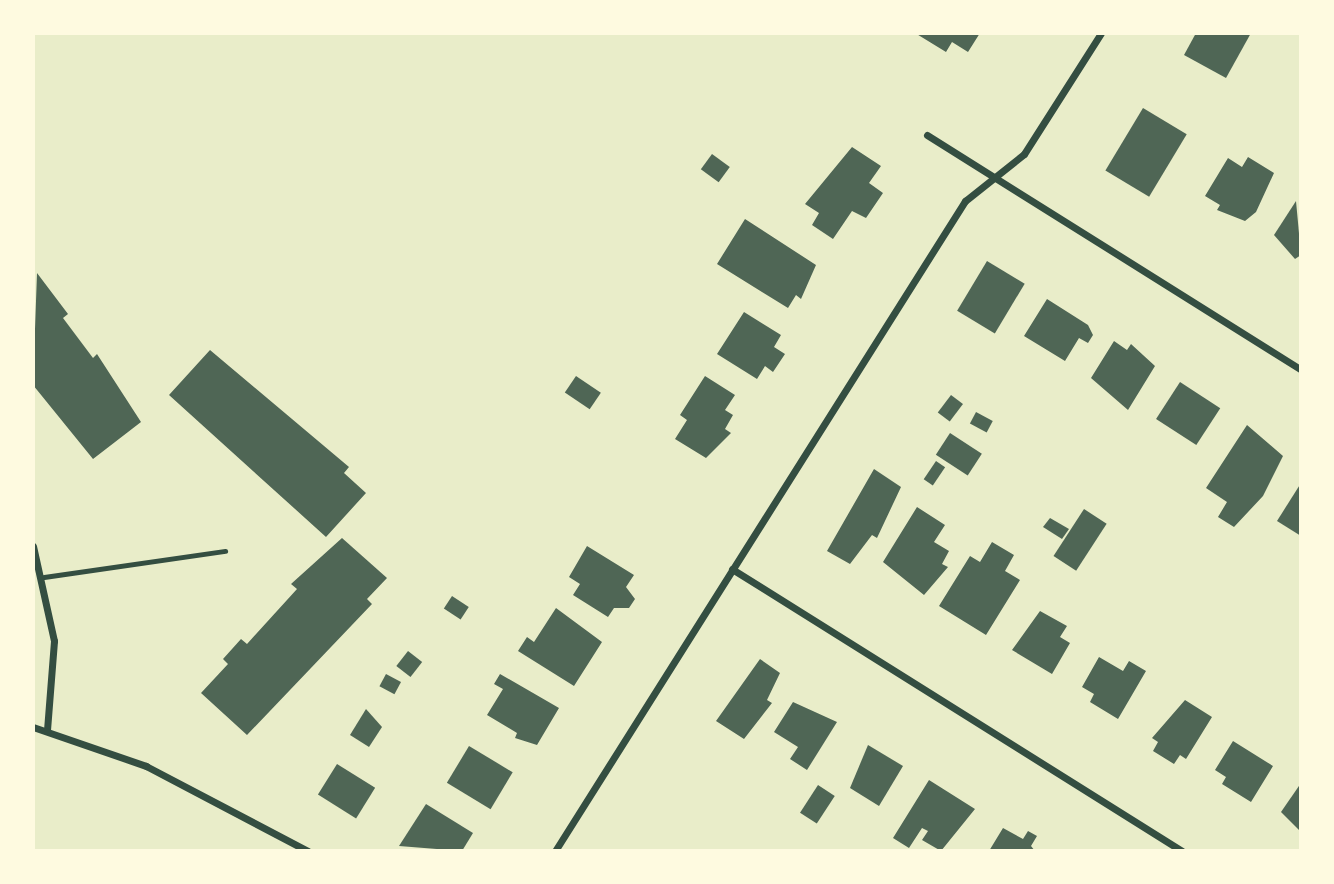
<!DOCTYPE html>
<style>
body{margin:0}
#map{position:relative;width:1334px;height:884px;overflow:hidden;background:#e9edc9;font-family:"Archivo Narrow",sans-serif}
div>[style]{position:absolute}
.building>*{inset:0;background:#4f6655;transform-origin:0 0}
.service>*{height:5px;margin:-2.5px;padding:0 2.5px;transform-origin:2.5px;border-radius:2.5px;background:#344e41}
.minor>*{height:7px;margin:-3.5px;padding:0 3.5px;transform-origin:3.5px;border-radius:3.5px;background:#344e41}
span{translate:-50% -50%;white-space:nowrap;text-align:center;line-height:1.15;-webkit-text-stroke:7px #fefae0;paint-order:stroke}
.frame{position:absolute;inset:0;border:35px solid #fefae0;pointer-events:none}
</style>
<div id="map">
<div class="building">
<div style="clip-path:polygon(915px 33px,980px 33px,968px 52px,952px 42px,946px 52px)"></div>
<div style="clip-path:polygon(1196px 33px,1251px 33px,1226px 78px,1184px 55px)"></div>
<div style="left:1143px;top:108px;width:51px;height:73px;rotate:31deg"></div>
<div style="clip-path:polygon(852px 147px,881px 166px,869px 183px,883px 193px,866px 218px,852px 211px,833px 239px,812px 225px,819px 213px,805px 204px)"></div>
<div style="left:712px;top:154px;width:22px;height:19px;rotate:36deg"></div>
<div style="clip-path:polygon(1248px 157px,1274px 173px,1256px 212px,1245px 221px,1217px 210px,1220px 205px,1205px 196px,1228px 158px,1242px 167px)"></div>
<div style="clip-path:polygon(1296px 201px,1301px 255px,1295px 259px,1274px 235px)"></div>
<div style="clip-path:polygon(745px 219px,816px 265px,801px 299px,796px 295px,788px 308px,717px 264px)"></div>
<div style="left:987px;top:261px;width:44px;height:58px;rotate:31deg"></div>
<div style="clip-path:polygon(37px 273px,68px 314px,63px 318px,93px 358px,97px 354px,141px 422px,93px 459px,33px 385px)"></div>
<div style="clip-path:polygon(1047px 299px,1088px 325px,1093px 335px,1088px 343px,1079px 338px,1065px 361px,1024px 336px)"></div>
<div style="clip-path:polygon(744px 312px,781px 335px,774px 347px,785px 354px,773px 372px,765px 366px,757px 379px,717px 354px)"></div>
<div style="clip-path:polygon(1114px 341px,1127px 350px,1131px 344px,1155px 366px,1128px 410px,1091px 378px)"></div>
<div style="clip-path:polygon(210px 350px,349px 467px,344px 473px,366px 493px,326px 537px,169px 395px)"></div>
<div style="left:576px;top:376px;width:30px;height:20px;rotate:34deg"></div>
<div style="clip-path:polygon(705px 376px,735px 395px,725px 410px,733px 415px,725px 429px,731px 433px,706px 458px,675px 439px,687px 420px,680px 415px)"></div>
<div style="left:1180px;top:382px;width:48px;height:44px;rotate:33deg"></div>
<div style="left:951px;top:395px;width:15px;height:22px;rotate:37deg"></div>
<div style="left:976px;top:412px;width:19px;height:13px;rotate:28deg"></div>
<div style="clip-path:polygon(1247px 425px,1283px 456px,1263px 496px,1234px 527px,1218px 517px,1227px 502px,1206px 488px)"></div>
<div style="left:950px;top:433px;width:38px;height:26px;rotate:33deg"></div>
<div style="left:936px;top:461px;width:11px;height:22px;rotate:34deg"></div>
<div style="clip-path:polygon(874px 469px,901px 487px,877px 538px,872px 535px,850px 564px,827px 551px)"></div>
<div style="clip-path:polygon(1301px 483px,1301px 536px,1277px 521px)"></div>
<div style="clip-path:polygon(917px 507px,945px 525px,934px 542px,949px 551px,942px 564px,948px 567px,924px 595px,883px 562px)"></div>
<div style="left:1084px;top:509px;width:27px;height:56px;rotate:33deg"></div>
<div style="clip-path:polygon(1050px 518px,1069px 529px,1062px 539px,1043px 527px)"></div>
<div style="clip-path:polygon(342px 538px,387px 578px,367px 599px,372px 604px,247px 735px,201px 693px,228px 664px,223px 659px,241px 639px,247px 644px,297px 589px,291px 584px)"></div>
<div style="clip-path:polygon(992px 542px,1014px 555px,1005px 571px,1020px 580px,986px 635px,939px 606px,970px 556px,980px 562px)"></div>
<div style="clip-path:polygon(587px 546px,634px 575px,626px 587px,635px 599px,629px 608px,614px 608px,608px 617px,573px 595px,580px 584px,569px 577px)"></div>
<div style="left:452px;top:596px;width:20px;height:15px;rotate:33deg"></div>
<div style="clip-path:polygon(556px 608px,602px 642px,574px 686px,518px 651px,527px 637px,534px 642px)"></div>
<div style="clip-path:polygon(1040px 611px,1067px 626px,1060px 637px,1070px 643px,1052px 674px,1012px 650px)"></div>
<div style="left:408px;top:651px;width:18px;height:19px;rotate:38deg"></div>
<div style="clip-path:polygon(1099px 657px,1123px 671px,1129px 661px,1146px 671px,1118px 719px,1090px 702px,1094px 694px,1082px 687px)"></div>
<div style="clip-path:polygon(760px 659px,780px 673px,767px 700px,772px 703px,744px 739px,716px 721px)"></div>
<div style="left:386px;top:674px;width:17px;height:14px;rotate:28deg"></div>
<div style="clip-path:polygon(500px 674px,559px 708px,537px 745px,515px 738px,517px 733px,487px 715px,503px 689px,494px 684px)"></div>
<div style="clip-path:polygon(1185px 700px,1212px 717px,1186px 759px,1180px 755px,1174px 764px,1153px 751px,1158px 742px,1152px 738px)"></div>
<div style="clip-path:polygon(793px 702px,837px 722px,807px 770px,790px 759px,798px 747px,774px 732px)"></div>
<div style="clip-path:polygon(366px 709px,382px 727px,369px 747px,350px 735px)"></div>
<div style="clip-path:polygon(1233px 741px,1273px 766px,1251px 802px,1222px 784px,1226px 777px,1215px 770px)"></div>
<div style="clip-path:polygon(868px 745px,903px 766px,879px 806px,850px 788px)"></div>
<div style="left:469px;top:746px;width:51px;height:43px;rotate:31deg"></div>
<div style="left:337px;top:764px;width:45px;height:36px;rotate:32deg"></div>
<div style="clip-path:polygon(929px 780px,975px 809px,941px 851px,922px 840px,928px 831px,922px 828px,909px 848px,893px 838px)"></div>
<div style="clip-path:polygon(1301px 783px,1301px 832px,1281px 812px)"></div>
<div style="left:818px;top:785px;width:20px;height:33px;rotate:33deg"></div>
<div style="clip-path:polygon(426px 804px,473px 833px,462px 851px,399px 846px)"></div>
<div style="clip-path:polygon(1003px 828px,1023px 839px,1028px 831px,1037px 836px,1031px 846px,1035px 851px,989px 851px)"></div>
</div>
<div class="service">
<div style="left:44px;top:577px;width:183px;rotate:-8.2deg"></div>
</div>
<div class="minor">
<div style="left:927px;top:135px;width:442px;rotate:32.1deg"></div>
<div style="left:33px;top:546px;width:97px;rotate:77.5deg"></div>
<div style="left:54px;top:641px;width:89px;rotate:94.5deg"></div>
<div style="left:732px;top:569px;width:531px;rotate:32.07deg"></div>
<div style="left:33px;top:727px;width:120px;rotate:19deg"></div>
<div style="left:146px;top:766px;width:183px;rotate:27.7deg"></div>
<div style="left:555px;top:851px;width:769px;rotate:-57.76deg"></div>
<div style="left:965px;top:201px;width:75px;rotate:-38.5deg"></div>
<div style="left:1024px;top:154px;width:143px;rotate:-57.5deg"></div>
</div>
<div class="frame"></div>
</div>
